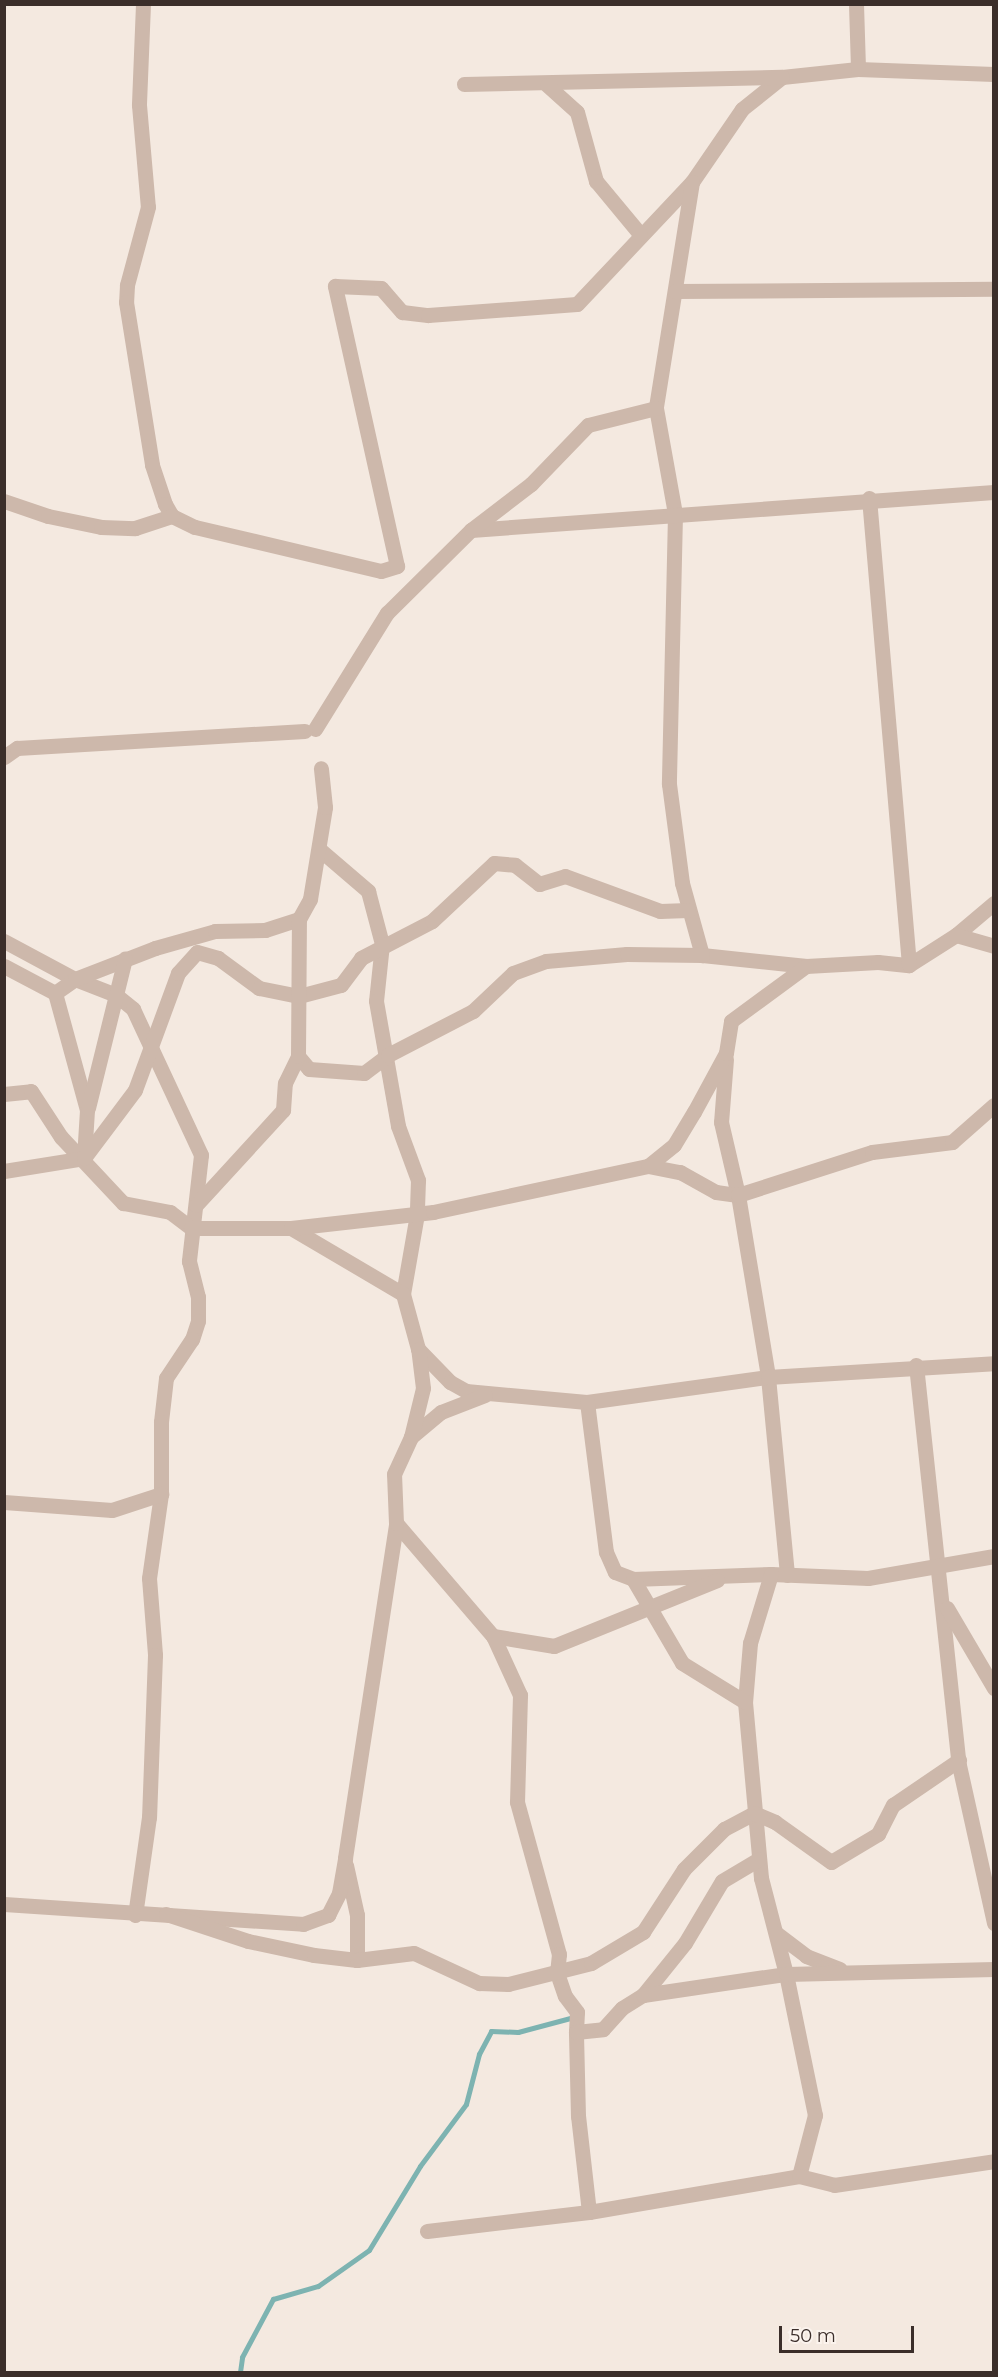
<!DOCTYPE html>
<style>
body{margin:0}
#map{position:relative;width:998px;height:2377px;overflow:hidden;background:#f4e9e0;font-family:Montserrat,sans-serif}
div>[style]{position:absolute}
.stream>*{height:5px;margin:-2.5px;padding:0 2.5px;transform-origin:2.5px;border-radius:2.5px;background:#7db3b1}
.minor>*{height:15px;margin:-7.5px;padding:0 7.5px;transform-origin:7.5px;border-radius:7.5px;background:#cdb8ab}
span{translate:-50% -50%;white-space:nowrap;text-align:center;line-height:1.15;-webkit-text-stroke:5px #fbf3ed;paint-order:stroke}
.frame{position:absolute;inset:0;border:6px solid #3b2e2a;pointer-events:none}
.scale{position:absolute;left:779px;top:2326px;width:135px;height:27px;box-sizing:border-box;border:3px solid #3b2e2a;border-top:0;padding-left:8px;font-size:18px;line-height:21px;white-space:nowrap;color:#3b2e2a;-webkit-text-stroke:4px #fbf3ed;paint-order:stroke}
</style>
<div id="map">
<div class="stream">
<div style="left:240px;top:2372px;width:15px;rotate:-82deg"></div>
<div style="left:242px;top:2357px;width:66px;rotate:-61.9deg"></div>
<div style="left:273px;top:2299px;width:47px;rotate:-16.1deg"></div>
<div style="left:318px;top:2286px;width:62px;rotate:-35.2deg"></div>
<div style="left:369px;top:2250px;width:98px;rotate:-58.7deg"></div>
<div style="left:420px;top:2166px;width:77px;rotate:-53.4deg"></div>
<div style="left:466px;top:2104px;width:52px;rotate:-75.4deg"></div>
<div style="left:479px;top:2054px;width:26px;rotate:-62deg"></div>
<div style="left:491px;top:2031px;width:27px;rotate:2deg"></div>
<div style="left:518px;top:2032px;width:58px;rotate:-15deg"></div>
</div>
<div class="minor">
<div style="left:143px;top:4px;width:101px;rotate:92.3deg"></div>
<div style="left:139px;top:105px;width:102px;rotate:85deg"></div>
<div style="left:148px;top:207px;width:81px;rotate:105.1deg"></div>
<div style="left:127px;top:285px;width:17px;rotate:93deg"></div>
<div style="left:126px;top:302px;width:165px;rotate:80.9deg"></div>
<div style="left:152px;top:465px;width:41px;rotate:71.6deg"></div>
<div style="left:165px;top:504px;width:14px;rotate:60deg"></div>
<div style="left:172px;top:516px;width:25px;rotate:26deg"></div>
<div style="left:195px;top:527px;width:191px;rotate:13.3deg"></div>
<div style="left:381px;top:571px;width:17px;rotate:-17deg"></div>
<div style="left:397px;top:566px;width:287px;rotate:-102.5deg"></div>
<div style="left:335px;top:286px;width:46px;rotate:2.5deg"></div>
<div style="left:381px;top:288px;width:32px;rotate:49deg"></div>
<div style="left:402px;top:312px;width:26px;rotate:7deg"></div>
<div style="left:428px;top:315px;width:149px;rotate:-4.2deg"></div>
<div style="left:577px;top:304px;width:168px;rotate:-46.7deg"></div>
<div style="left:692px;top:182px;width:88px;rotate:-55.6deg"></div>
<div style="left:742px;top:109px;width:51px;rotate:-38.7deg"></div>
<div style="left:782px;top:77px;width:76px;rotate:-6deg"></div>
<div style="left:858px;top:69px;width:136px;rotate:2.1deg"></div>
<div style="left:856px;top:4px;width:65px;rotate:88.2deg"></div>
<div style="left:464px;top:84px;width:318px;rotate:-1.3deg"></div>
<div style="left:547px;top:85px;width:40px;rotate:42deg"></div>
<div style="left:577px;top:112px;width:72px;rotate:74.6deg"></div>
<div style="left:596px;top:181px;width:69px;rotate:50.3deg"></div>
<div style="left:692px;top:182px;width:229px;rotate:99.1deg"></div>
<div style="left:656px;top:408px;width:108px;rotate:79.8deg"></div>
<div style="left:675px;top:514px;width:270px;rotate:91.3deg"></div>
<div style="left:669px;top:784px;width:100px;rotate:82.5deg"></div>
<div style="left:682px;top:883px;width:75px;rotate:74.5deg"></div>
<div style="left:702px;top:955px;width:105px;rotate:6deg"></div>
<div style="left:806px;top:966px;width:72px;rotate:-3.2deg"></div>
<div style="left:878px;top:962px;width:31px;rotate:6deg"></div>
<div style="left:909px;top:965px;width:56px;rotate:-32.6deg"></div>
<div style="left:956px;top:935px;width:50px;rotate:-40.1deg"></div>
<div style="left:675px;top:291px;width:319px;rotate:-0.4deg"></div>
<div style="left:869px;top:498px;width:469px;rotate:85.1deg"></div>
<div style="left:4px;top:501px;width:46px;rotate:18.8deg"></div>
<div style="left:48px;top:516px;width:54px;rotate:11.7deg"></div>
<div style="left:101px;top:527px;width:34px;rotate:2deg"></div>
<div style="left:135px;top:528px;width:39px;rotate:-18deg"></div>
<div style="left:471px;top:530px;width:524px;rotate:-4.16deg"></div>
<div style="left:315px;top:729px;width:137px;rotate:-58.2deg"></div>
<div style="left:387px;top:613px;width:118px;rotate:-44.7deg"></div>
<div style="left:471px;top:530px;width:76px;rotate:-37.5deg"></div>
<div style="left:531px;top:484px;width:82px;rotate:-46deg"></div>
<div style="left:588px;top:425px;width:70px;rotate:-14deg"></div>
<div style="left:4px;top:757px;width:16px;rotate:-35deg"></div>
<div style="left:17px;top:748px;width:288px;rotate:-3.4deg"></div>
<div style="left:319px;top:849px;width:65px;rotate:40.6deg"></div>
<div style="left:368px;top:891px;width:55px;rotate:75.2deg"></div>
<div style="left:382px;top:944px;width:57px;rotate:96deg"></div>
<div style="left:376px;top:1001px;width:127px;rotate:80deg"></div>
<div style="left:398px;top:1126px;width:58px;rotate:69.7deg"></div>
<div style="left:418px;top:1180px;width:34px;rotate:92deg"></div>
<div style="left:417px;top:1214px;width:81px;rotate:99.9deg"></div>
<div style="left:956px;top:935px;width:40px;rotate:16deg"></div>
<div style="left:4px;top:941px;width:81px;rotate:28.2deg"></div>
<div style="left:75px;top:979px;width:44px;rotate:21.3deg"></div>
<div style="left:116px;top:995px;width:22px;rotate:39deg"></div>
<div style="left:133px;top:1009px;width:161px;rotate:65deg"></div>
<div style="left:201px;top:1155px;width:107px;rotate:96.5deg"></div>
<div style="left:189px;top:1261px;width:37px;rotate:76deg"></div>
<div style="left:198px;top:1297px;width:24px;rotate:90deg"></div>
<div style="left:198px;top:1321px;width:19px;rotate:108deg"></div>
<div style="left:192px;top:1339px;width:47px;rotate:123.7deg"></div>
<div style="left:166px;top:1378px;width:44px;rotate:96.5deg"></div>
<div style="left:161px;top:1422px;width:72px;rotate:90deg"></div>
<div style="left:161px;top:1494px;width:85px;rotate:98.1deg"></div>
<div style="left:149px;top:1578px;width:77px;rotate:85.5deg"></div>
<div style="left:155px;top:1655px;width:162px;rotate:92.1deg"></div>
<div style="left:149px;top:1817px;width:99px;rotate:98.1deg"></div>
<div style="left:4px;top:966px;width:58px;rotate:27.9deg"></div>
<div style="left:55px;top:993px;width:121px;rotate:74.7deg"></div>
<div style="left:87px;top:1110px;width:48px;rotate:93.6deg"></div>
<div style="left:55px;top:993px;width:24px;rotate:-35deg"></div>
<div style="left:75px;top:979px;width:86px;rotate:-21.2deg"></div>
<div style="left:155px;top:948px;width:62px;rotate:-15.8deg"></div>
<div style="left:215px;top:931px;width:50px;rotate:-1.1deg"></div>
<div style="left:265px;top:930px;width:36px;rotate:-18deg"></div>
<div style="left:299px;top:919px;width:23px;rotate:-61deg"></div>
<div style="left:310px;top:899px;width:93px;rotate:-80.7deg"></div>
<div style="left:325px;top:807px;width:39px;rotate:-96deg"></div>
<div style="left:298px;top:1056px;width:17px;rotate:50deg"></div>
<div style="left:309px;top:1069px;width:55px;rotate:4.2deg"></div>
<div style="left:364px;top:1073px;width:30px;rotate:-37deg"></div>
<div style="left:388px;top:1055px;width:96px;rotate:-27.4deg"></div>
<div style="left:473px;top:1011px;width:55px;rotate:-43.5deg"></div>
<div style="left:513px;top:973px;width:35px;rotate:-20deg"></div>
<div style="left:546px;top:961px;width:81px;rotate:-4.9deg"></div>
<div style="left:627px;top:954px;width:75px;rotate:0.8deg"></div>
<div style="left:726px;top:1059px;width:63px;rotate:94.5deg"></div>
<div style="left:721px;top:1122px;width:75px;rotate:76.9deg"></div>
<div style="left:738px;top:1195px;width:184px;rotate:80.6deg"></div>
<div style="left:768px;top:1377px;width:199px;rotate:84.5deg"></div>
<div style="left:4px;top:1094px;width:27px;rotate:-6deg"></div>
<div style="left:31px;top:1091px;width:55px;rotate:56.9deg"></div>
<div style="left:61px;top:1137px;width:91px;rotate:46.8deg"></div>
<div style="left:123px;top:1203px;width:48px;rotate:10.8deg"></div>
<div style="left:170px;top:1212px;width:26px;rotate:37deg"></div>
<div style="left:191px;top:1228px;width:100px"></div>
<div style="left:291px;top:1228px;width:130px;rotate:30.5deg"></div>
<div style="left:403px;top:1294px;width:57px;rotate:74.7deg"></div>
<div style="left:418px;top:1349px;width:46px;rotate:45.9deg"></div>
<div style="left:450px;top:1382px;width:18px;rotate:29deg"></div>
<div style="left:466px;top:1391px;width:121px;rotate:5.2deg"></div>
<div style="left:587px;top:1402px;width:183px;rotate:-7.9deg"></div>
<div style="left:768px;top:1377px;width:226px;rotate:-3.5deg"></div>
<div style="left:88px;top:1108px;width:154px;rotate:-76.1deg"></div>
<div style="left:648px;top:1166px;width:33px;rotate:11deg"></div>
<div style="left:680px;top:1172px;width:41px;rotate:29.1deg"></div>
<div style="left:716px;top:1192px;width:22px;rotate:8deg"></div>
<div style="left:738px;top:1195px;width:141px;rotate:-17.8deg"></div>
<div style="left:872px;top:1152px;width:81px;rotate:-7.1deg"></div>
<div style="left:952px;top:1142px;width:56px;rotate:-41.4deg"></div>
<div style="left:4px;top:1171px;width:81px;rotate:-9.2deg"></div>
<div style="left:84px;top:1158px;width:85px;rotate:-53.1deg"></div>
<div style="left:135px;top:1090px;width:125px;rotate:-69.8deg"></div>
<div style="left:178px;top:973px;width:28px;rotate:-48deg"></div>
<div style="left:197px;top:952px;width:22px;rotate:16deg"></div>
<div style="left:218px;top:958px;width:51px;rotate:36.2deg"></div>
<div style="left:259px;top:988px;width:41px;rotate:11.3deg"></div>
<div style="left:299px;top:996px;width:43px;rotate:-14.7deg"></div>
<div style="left:341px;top:985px;width:34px;rotate:-53deg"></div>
<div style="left:361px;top:958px;width:80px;rotate:-27.5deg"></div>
<div style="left:432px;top:921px;width:85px;rotate:-43.1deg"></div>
<div style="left:494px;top:863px;width:21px;rotate:5deg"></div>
<div style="left:515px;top:865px;width:31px;rotate:38deg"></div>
<div style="left:539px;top:884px;width:27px;rotate:-17deg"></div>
<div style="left:565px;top:876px;width:101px;rotate:20.2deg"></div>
<div style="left:660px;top:911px;width:28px;rotate:-2deg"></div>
<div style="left:196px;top:1205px;width:129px;rotate:-47.5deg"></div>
<div style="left:283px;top:1110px;width:27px;rotate:-86deg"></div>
<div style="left:285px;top:1083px;width:30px;rotate:-64deg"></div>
<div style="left:298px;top:1056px;width:137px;rotate:-89.6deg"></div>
<div style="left:291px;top:1228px;width:143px;rotate:-6.4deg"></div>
<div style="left:433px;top:1212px;width:220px;rotate:-12.1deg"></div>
<div style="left:648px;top:1166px;width:33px;rotate:-39deg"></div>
<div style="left:674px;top:1145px;width:39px;rotate:-59deg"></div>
<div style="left:694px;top:1112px;width:67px;rotate:-61.5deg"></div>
<div style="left:726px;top:1053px;width:32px;rotate:-81deg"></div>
<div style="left:731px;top:1021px;width:93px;rotate:-36.3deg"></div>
<div style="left:916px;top:1365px;width:402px;rotate:83.9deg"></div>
<div style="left:959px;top:1765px;width:162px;rotate:77.5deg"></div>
<div style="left:587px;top:1402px;width:151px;rotate:82.8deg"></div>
<div style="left:606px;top:1552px;width:22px;rotate:66deg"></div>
<div style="left:615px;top:1572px;width:19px;rotate:21deg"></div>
<div style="left:633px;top:1579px;width:138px;rotate:-2.1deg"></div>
<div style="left:771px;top:1574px;width:97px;rotate:2.4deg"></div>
<div style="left:868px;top:1578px;width:128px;rotate:-9.9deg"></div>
<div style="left:411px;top:1437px;width:39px;rotate:-40deg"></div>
<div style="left:441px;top:1412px;width:47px;rotate:-21.1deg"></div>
<div style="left:4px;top:1502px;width:108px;rotate:4.2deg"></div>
<div style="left:112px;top:1510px;width:52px;rotate:-18.1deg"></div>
<div style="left:396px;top:1523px;width:149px;rotate:49.4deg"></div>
<div style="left:493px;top:1636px;width:62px;rotate:9.3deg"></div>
<div style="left:554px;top:1646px;width:176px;rotate:-22deg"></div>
<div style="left:771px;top:1574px;width:72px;rotate:106.9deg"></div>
<div style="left:750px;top:1643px;width:59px;rotate:94.8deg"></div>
<div style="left:745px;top:1702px;width:177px;rotate:84.8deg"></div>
<div style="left:761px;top:1878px;width:99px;rotate:75.4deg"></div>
<div style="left:786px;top:1974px;width:144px;rotate:78.4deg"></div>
<div style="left:815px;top:2115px;width:63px;rotate:104.7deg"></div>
<div style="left:633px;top:1579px;width:97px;rotate:59.7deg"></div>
<div style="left:682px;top:1663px;width:74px;rotate:31.8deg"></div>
<div style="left:947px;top:1608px;width:93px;rotate:59.6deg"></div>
<div style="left:493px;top:1636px;width:65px;rotate:65.4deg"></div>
<div style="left:520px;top:1695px;width:107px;rotate:91.6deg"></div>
<div style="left:517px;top:1802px;width:158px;rotate:74.6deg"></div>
<div style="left:559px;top:1954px;width:19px;rotate:96deg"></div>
<div style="left:557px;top:1973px;width:24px;rotate:71deg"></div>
<div style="left:565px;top:1996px;width:20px;rotate:53deg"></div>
<div style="left:577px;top:2012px;width:20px;rotate:93deg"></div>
<div style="left:346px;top:1865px;width:51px;rotate:77.6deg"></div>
<div style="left:357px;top:1915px;width:45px;rotate:90deg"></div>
<div style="left:4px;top:1904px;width:300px;rotate:3.8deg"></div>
<div style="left:303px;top:1924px;width:27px;rotate:-20deg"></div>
<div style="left:328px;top:1915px;width:25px;rotate:-63deg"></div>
<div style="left:339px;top:1893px;width:36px;rotate:-80deg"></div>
<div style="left:345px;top:1858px;width:339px;rotate:-81.3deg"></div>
<div style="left:396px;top:1523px;width:49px;rotate:-92.3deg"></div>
<div style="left:394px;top:1474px;width:41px;rotate:-65.3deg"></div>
<div style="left:411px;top:1437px;width:50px;rotate:-76.2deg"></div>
<div style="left:423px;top:1388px;width:39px;rotate:-97deg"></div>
<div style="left:166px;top:1914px;width:86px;rotate:18.2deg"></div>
<div style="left:248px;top:1941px;width:67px;rotate:12deg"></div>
<div style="left:314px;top:1955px;width:43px;rotate:6.6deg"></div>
<div style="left:357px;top:1960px;width:57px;rotate:-7deg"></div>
<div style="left:414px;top:1953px;width:72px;rotate:24.8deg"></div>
<div style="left:479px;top:1983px;width:29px;rotate:2deg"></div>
<div style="left:508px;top:1984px;width:86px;rotate:-14.2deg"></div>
<div style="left:591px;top:1963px;width:61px;rotate:-30.8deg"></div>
<div style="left:643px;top:1932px;width:75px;rotate:-56.9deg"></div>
<div style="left:684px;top:1869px;width:57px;rotate:-45deg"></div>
<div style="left:724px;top:1829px;width:34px;rotate:-28deg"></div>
<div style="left:754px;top:1813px;width:23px;rotate:23deg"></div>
<div style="left:775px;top:1822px;width:69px;rotate:35.5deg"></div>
<div style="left:831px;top:1862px;width:55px;rotate:-30.8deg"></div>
<div style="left:878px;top:1834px;width:33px;rotate:-63deg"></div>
<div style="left:893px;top:1805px;width:80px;rotate:-34.3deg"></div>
<div style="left:776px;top:1933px;width:38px;rotate:37deg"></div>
<div style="left:806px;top:1956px;width:36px;rotate:21deg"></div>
<div style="left:643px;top:1995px;width:67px;rotate:-51.1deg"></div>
<div style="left:685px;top:1943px;width:72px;rotate:-59.2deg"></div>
<div style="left:722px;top:1881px;width:43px;rotate:-30.7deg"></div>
<div style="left:589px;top:2212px;width:97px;rotate:-96.5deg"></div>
<div style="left:578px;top:2116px;width:84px;rotate:-91.4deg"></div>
<div style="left:576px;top:2032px;width:27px;rotate:-6deg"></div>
<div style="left:603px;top:2029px;width:28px;rotate:-48deg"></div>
<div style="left:622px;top:2008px;width:25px;rotate:-32deg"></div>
<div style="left:643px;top:1995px;width:145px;rotate:-8.4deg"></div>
<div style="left:786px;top:1974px;width:208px;rotate:-1.4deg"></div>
<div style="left:427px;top:2231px;width:163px;rotate:-6.7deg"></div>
<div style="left:589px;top:2212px;width:213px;rotate:-9.7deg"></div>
<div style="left:799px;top:2176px;width:36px;rotate:14deg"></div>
<div style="left:834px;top:2185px;width:162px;rotate:-8.5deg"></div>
</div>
<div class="frame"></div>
<div class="scale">50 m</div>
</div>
